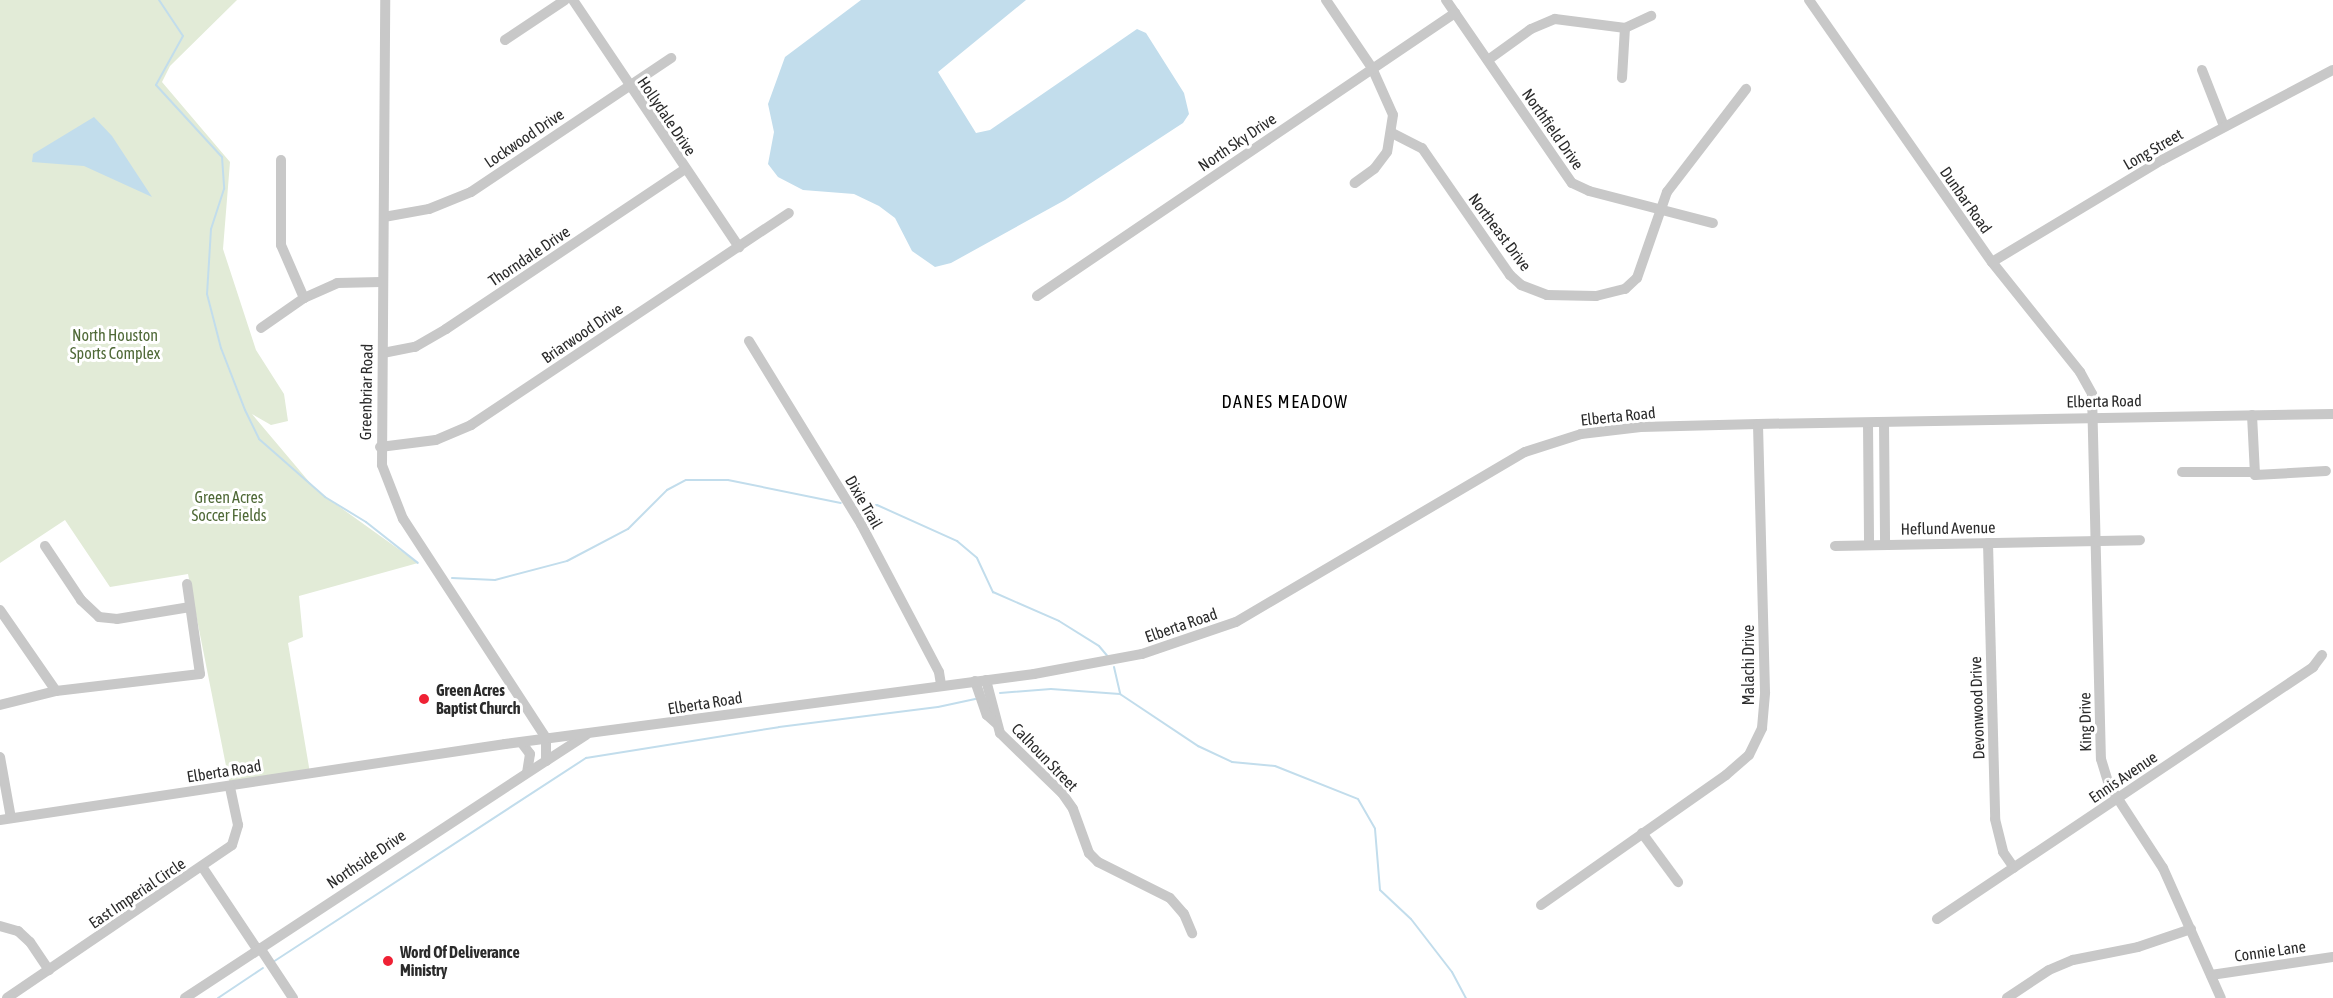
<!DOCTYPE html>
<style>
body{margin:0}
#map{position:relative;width:2333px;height:998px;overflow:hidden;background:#fff;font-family:"Asap Condensed",sans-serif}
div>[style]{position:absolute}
.green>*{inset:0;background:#e2ebd7}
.water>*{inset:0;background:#c2ddec}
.stream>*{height:2px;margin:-1px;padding:0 1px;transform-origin:1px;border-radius:1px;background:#c2ddec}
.minor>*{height:10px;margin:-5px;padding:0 5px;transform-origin:5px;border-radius:5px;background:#c8c8c8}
.dots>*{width:16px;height:16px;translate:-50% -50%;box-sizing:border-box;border:3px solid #fff;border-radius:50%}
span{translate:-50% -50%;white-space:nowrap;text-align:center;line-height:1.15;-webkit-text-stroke:6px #fff;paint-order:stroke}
.street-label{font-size:16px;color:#2b2b2b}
.park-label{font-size:16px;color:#4f6937}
.poi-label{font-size:16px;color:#2b2b2b;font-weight:700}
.left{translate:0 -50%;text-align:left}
.neighbourhood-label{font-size:18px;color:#000;letter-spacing:1.5px}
</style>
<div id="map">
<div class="green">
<div style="clip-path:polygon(0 0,237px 0,170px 66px,162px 82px,230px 162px,223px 249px,256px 350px,284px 394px,288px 421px,271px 425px,252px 414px,316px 490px,418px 563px,299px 596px,303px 637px,288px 643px,310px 773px,230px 786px,188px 574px,110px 587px,65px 520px,0 563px)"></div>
</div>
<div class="water">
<div style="clip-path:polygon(861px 0,1026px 0,938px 72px,976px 133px,990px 130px,1137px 29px,1146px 33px,1184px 93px,1189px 114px,1183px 123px,1065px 200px,951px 263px,935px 267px,912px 251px,895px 218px,879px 206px,854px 194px,803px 190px,778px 177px,768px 164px,774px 132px,768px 104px,785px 57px)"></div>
<div style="clip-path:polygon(94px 117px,112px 136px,152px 197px,84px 166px,32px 162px,33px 154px)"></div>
</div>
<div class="stream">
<div style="left:159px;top:0;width:43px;rotate:56.3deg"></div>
<div style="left:183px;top:36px;width:56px;rotate:118.9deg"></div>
<div style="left:156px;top:85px;width:98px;rotate:47.5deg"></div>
<div style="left:222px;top:157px;width:32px;rotate:86deg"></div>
<div style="left:224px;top:189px;width:42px;rotate:108deg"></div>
<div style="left:211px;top:229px;width:65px;rotate:93.5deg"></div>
<div style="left:207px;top:294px;width:56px;rotate:75.5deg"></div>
<div style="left:221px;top:348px;width:66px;rotate:68.8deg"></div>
<div style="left:245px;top:410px;width:32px;rotate:64deg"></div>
<div style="left:259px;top:439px;width:88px;rotate:41.3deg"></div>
<div style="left:325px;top:497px;width:48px;rotate:31.4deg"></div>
<div style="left:366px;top:522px;width:66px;rotate:38.3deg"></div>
<div style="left:855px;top:504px;width:22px;rotate:3deg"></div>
<div style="left:877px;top:505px;width:88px;rotate:24.2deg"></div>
<div style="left:957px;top:541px;width:26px;rotate:40deg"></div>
<div style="left:977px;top:558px;width:38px;rotate:65deg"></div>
<div style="left:993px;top:592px;width:72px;rotate:23.7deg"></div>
<div style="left:1059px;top:621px;width:47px;rotate:32deg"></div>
<div style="left:1099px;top:646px;width:16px;rotate:50deg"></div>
<div style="left:452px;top:578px;width:43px;rotate:2.7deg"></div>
<div style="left:495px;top:580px;width:74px;rotate:-14.8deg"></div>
<div style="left:567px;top:561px;width:69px;rotate:-27.7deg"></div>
<div style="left:628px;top:529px;width:55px;rotate:-45deg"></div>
<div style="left:667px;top:490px;width:21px;rotate:-28deg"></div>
<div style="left:686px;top:480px;width:42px"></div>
<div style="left:728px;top:480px;width:115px;rotate:11.5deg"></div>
<div style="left:1114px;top:667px;width:28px;rotate:77deg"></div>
<div style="left:1000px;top:693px;width:51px;rotate:-4.5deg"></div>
<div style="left:1051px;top:689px;width:69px;rotate:4.1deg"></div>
<div style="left:1120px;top:694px;width:94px;rotate:33.7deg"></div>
<div style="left:1198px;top:746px;width:38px;rotate:25deg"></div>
<div style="left:1232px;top:762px;width:43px;rotate:5.3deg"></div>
<div style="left:1275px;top:766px;width:89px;rotate:21.7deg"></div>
<div style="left:1358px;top:799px;width:34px;rotate:60deg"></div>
<div style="left:1375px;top:829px;width:61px;rotate:85.3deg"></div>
<div style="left:1380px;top:890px;width:42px;rotate:43.1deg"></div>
<div style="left:1411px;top:919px;width:67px;rotate:52.3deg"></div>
<div style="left:1452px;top:972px;width:30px;rotate:62deg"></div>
<div style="left:273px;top:962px;width:374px;rotate:-33.1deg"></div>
<div style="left:586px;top:758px;width:195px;rotate:-9.1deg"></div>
<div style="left:779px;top:727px;width:160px;rotate:-7.2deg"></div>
<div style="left:938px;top:707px;width:38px;rotate:-12deg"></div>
<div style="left:218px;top:998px;width:54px;rotate:-33.7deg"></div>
</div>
<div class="minor">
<div style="left:573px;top:0;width:298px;rotate:56.1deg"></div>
<div style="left:1326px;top:0;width:82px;rotate:55.9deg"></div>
<div style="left:1372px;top:68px;width:51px;rotate:65.9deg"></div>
<div style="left:1393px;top:115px;width:37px;rotate:99deg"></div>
<div style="left:1387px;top:152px;width:21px;rotate:127deg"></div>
<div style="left:1374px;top:169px;width:24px;rotate:144deg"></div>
<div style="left:1446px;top:0;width:222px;rotate:55.5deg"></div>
<div style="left:1572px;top:183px;width:19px;rotate:25deg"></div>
<div style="left:1589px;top:191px;width:128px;rotate:14.5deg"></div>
<div style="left:1809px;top:0;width:320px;rotate:55.1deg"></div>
<div style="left:1992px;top:262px;width:141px;rotate:51.3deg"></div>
<div style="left:2080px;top:372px;width:25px;rotate:61deg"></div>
<div style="left:2092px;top:394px;width:365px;rotate:88.6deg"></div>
<div style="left:2101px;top:759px;width:27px;rotate:73deg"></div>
<div style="left:2109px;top:785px;width:99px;rotate:57deg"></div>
<div style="left:2163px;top:868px;width:142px;rotate:66deg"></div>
<div style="left:505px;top:40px;width:72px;rotate:-33.7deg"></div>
<div style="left:1488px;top:60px;width:53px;rotate:-35.8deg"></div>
<div style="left:1531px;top:29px;width:26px;rotate:-23deg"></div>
<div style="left:1555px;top:19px;width:71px;rotate:7.3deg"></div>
<div style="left:1625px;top:28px;width:29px;rotate:-25deg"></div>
<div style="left:2202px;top:70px;width:60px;rotate:68.6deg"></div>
<div style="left:1622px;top:78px;width:50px;rotate:-86.6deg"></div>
<div style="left:1392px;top:133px;width:34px;rotate:27deg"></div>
<div style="left:1422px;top:148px;width:155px;rotate:55.3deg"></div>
<div style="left:1510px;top:275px;width:15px;rotate:42deg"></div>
<div style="left:1521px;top:285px;width:28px;rotate:21deg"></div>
<div style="left:1547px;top:295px;width:49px;rotate:1.2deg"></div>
<div style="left:1596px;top:296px;width:30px;rotate:-14deg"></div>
<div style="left:1625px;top:289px;width:16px;rotate:-43deg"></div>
<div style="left:1637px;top:278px;width:91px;rotate:-70.8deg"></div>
<div style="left:1667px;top:192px;width:130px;rotate:-52.5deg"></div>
<div style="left:281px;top:160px;width:85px;rotate:90deg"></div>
<div style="left:281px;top:245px;width:58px;rotate:66.5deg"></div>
<div style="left:384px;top:217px;width:46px;rotate:-10.1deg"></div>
<div style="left:429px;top:209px;width:45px;rotate:-22deg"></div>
<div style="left:471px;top:192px;width:241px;rotate:-33.8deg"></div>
<div style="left:1992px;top:262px;width:198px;rotate:-31deg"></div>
<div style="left:2162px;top:160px;width:193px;rotate:-27.8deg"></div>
<div style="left:1037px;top:296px;width:505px;rotate:-34.1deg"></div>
<div style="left:261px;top:328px;width:52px;rotate:-34.9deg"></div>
<div style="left:304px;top:298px;width:36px;rotate:-24deg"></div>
<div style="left:337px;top:283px;width:44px;rotate:-1.3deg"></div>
<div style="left:749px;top:341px;width:215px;rotate:58.5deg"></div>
<div style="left:861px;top:524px;width:167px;rotate:62.2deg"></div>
<div style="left:939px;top:672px;width:13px;rotate:81deg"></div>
<div style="left:383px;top:353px;width:33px;rotate:-11deg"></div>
<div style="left:415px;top:347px;width:36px;rotate:-30deg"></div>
<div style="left:446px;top:329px;width:288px;rotate:-33.8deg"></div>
<div style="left:2252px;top:415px;width:60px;rotate:87.1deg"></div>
<div style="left:2255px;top:475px;width:71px;rotate:-3.2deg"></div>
<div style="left:1884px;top:422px;width:122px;rotate:89.5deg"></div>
<div style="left:1868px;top:423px;width:122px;rotate:89.5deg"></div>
<div style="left:380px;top:447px;width:56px;rotate:-7.1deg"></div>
<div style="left:436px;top:440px;width:38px;rotate:-23deg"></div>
<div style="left:471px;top:425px;width:382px;rotate:-33.7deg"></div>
<div style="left:2182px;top:472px;width:73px"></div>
<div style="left:1988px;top:543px;width:276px;rotate:88.5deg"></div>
<div style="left:1995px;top:819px;width:34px;rotate:76deg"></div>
<div style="left:2003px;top:852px;width:19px;rotate:55deg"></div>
<div style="left:45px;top:546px;width:65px;rotate:56.3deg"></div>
<div style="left:81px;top:600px;width:25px;rotate:43deg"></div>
<div style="left:99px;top:617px;width:18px;rotate:6deg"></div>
<div style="left:117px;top:619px;width:74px;rotate:-9.3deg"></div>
<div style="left:1835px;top:546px;width:305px;rotate:-1.1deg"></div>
<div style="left:0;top:610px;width:98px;rotate:55.3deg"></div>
<div style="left:986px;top:680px;width:55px;rotate:75.2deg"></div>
<div style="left:1000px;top:733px;width:86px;rotate:44.1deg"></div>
<div style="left:1062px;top:793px;width:19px;rotate:55deg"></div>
<div style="left:1073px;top:809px;width:47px;rotate:70deg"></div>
<div style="left:1089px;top:853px;width:13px;rotate:45deg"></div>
<div style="left:1098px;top:862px;width:80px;rotate:26.6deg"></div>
<div style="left:1170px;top:898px;width:21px;rotate:49deg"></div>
<div style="left:1184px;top:914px;width:21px;rotate:67deg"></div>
<div style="left:975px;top:681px;width:36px;rotate:71deg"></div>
<div style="left:987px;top:715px;width:12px;rotate:42deg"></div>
<div style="left:0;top:705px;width:58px;rotate:-14deg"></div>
<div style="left:56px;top:691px;width:145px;rotate:-6.7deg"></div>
<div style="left:200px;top:674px;width:91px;rotate:-98.2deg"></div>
<div style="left:521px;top:742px;width:15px;rotate:53deg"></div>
<div style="left:530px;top:754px;width:18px;rotate:99deg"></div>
<div style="left:0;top:757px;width:62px;rotate:79.8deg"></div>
<div style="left:546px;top:761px;width:48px;rotate:-33deg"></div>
<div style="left:0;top:820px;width:511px;rotate:-8.56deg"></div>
<div style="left:505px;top:744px;width:534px;rotate:-7.54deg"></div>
<div style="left:1034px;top:674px;width:110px;rotate:-10.5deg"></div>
<div style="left:1142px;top:654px;width:99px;rotate:-18.8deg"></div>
<div style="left:1236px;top:622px;width:335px;rotate:-30.5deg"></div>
<div style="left:1525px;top:452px;width:59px;rotate:-17.8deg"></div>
<div style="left:1581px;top:434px;width:60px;rotate:-6.7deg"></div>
<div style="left:1641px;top:427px;width:117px;rotate:-1.5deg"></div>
<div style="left:1758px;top:424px;width:575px;rotate:-1deg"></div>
<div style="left:1642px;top:833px;width:61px;rotate:53.7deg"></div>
<div style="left:203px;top:868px;width:97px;rotate:56.3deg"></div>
<div style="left:1541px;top:905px;width:226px;rotate:-35.1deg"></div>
<div style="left:1726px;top:775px;width:30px;rotate:-41deg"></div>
<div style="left:1749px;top:755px;width:30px;rotate:-64deg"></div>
<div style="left:1762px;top:728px;width:36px;rotate:-85deg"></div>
<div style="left:1765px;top:692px;width:268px;rotate:-91.5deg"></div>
<div style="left:1937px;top:919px;width:453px;rotate:-33.8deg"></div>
<div style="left:2313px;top:667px;width:15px;rotate:-53deg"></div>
<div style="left:0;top:926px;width:19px;rotate:16deg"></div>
<div style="left:18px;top:931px;width:16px;rotate:43deg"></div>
<div style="left:30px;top:942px;width:34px;rotate:56deg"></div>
<div style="left:260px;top:948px;width:60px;rotate:56.6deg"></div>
<div style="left:2211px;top:975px;width:123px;rotate:-8.4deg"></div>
<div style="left:7px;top:998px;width:272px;rotate:-34.2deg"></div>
<div style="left:232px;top:845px;width:21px;rotate:-73deg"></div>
<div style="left:238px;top:825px;width:40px;rotate:-102deg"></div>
<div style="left:185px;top:998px;width:432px;rotate:-33.3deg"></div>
<div style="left:546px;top:761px;width:23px;rotate:-90deg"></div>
<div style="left:546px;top:738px;width:262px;rotate:-123.1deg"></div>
<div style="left:403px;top:519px;width:58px;rotate:-111.3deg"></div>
<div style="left:382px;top:465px;width:465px;rotate:-89.6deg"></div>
<div style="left:2007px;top:998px;width:50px;rotate:-33.7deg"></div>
<div style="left:2049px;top:970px;width:26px;rotate:-23deg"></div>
<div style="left:2073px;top:960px;width:66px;rotate:-11.3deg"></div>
<div style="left:2138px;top:947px;width:56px;rotate:-18.8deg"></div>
</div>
<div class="dots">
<div style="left:424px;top:699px;background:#ef2134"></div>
<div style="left:388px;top:961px;background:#ef2134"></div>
</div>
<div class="street-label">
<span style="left:667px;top:116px;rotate:56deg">Hollydale Drive</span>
<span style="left:1553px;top:129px;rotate:55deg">Northfield Drive</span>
<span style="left:524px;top:138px;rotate:-34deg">Lockwood Drive</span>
<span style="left:1237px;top:142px;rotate:-34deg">North Sky Drive</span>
<span style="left:2153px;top:149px;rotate:-30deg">Long Street</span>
<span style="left:1966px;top:200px;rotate:55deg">Dunbar Road</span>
<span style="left:1500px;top:232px;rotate:53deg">Northeast Drive</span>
<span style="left:529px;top:256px;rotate:-34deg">Thorndale Drive</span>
<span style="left:582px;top:333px;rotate:-34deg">Briarwood Drive</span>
<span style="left:366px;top:392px;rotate:-89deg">Greenbriar Road</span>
<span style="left:2104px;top:401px;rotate:-1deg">Elberta Road</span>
<span style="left:1618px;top:416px;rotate:-6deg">Elberta Road</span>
<span style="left:864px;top:502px;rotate:60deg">Dixie Trail</span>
<span style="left:1948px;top:528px;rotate:-1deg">Heflund Avenue</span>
<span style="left:1181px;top:625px;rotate:-19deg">Elberta Road</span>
<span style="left:1748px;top:665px;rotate:-90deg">Malachi Drive</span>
<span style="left:705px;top:703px;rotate:-9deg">Elberta Road</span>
<span style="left:1977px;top:708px;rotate:-92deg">Devonwood Drive</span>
<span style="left:2085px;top:722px;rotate:-91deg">King Drive</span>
<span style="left:1045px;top:757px;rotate:46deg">Calhoun Street</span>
<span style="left:224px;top:771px;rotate:-9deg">Elberta Road</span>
<span style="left:2123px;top:777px;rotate:-34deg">Ennis Avenue</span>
<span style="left:366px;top:859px;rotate:-34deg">Northside Drive</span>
<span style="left:137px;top:893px;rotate:-34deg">East Imperial Circle</span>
<span style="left:2270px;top:951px;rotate:-8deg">Connie Lane</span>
</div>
<div class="park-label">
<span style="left:115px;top:344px">North Houston<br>Sports Complex</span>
<span style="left:229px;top:506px">Green Acres<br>Soccer Fields</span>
</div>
<div class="poi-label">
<span class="left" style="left:436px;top:699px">Green Acres<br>Baptist Church</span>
<span class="left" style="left:400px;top:961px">Word Of Deliverance<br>Ministry</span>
</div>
<div class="neighbourhood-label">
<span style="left:1285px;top:402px">DANES MEADOW</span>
</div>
</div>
